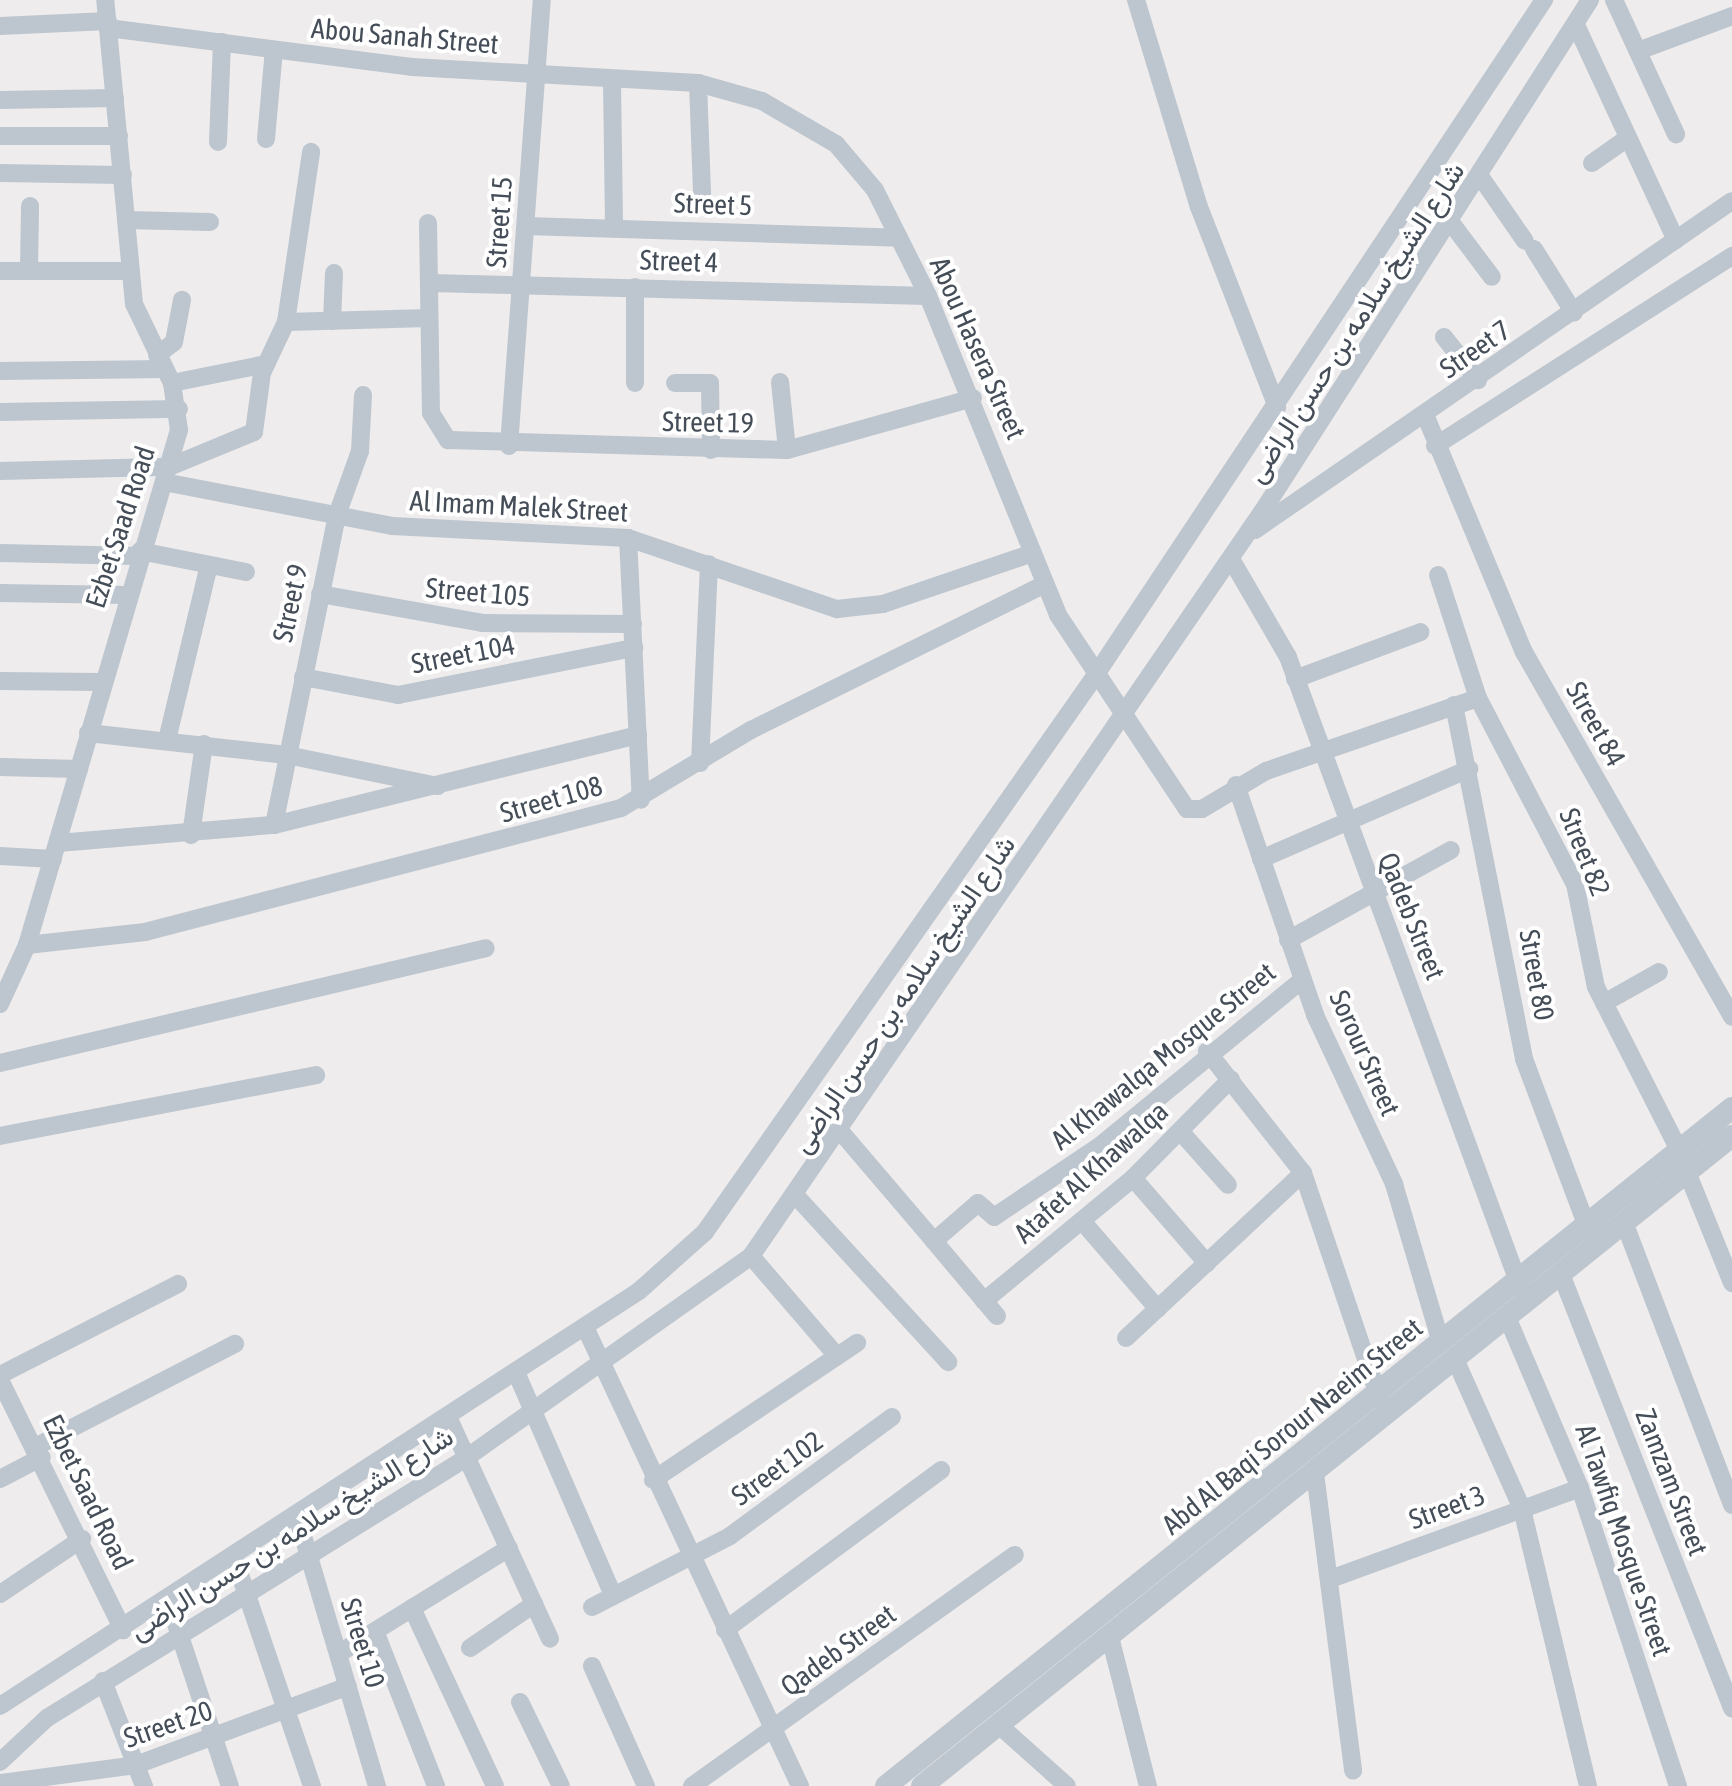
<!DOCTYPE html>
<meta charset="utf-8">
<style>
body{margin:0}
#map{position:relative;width:1732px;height:1786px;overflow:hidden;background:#eeecec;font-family:"Asap Condensed",Vazirmatn,sans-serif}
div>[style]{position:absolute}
.minor>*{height:18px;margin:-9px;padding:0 9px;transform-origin:9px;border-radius:9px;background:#bdc5ce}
.tertiary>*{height:22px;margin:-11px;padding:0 11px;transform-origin:11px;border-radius:11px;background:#bdc5ce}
span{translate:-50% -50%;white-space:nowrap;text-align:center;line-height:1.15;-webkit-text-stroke:8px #fff;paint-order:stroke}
.street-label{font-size:28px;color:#454e58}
</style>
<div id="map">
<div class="minor">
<div style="left:1136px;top:0;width:216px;rotate:73.1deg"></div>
<div style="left:1199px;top:207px;width:215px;rotate:68.7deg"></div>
<div style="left:1614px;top:0;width:148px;rotate:65.2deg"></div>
<div style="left:1576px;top:25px;width:237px;rotate:65.1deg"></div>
<div style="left:0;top:26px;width:108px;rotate:-2.7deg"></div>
<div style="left:108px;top:28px;width:306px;rotate:7.3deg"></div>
<div style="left:412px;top:67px;width:286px;rotate:3.2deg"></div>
<div style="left:698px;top:83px;width:66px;rotate:15.7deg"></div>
<div style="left:762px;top:101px;width:86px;rotate:30.2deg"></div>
<div style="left:836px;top:144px;width:60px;rotate:49.7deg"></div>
<div style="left:875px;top:190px;width:119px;rotate:63.4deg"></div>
<div style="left:928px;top:296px;width:344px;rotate:67.8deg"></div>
<div style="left:1058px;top:615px;width:233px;rotate:56.4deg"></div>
<div style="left:1187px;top:809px;width:15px"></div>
<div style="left:1202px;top:809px;width:74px;rotate:-30.7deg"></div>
<div style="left:1266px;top:771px;width:224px;rotate:-19deg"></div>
<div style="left:1638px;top:51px;width:100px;rotate:-20.4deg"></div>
<div style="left:612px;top:81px;width:147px;rotate:89.2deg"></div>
<div style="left:698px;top:83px;width:111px;rotate:87.9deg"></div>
<div style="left:0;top:100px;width:115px;rotate:-1deg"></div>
<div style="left:0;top:136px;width:119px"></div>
<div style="left:266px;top:139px;width:89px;rotate:-84.9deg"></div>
<div style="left:218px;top:142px;width:100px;rotate:-87.7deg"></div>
<div style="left:1592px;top:163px;width:42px;rotate:-35.2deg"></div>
<div style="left:0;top:173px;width:123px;rotate:0.9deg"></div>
<div style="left:1482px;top:179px;width:75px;rotate:55.3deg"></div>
<div style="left:127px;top:220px;width:83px;rotate:1.4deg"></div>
<div style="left:428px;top:223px;width:190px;rotate:89.1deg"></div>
<div style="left:431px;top:413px;width:32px;rotate:58deg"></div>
<div style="left:448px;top:440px;width:339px;rotate:1.7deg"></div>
<div style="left:787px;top:450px;width:193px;rotate:-15.6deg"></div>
<div style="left:1452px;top:224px;width:66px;rotate:53deg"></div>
<div style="left:526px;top:226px;width:373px;rotate:1.8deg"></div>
<div style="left:1534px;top:249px;width:75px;rotate:58deg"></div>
<div style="left:0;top:271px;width:130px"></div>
<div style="left:29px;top:271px;width:65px;rotate:-89.1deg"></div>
<div style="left:429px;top:283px;width:499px;rotate:1.5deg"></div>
<div style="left:635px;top:287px;width:96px;rotate:90deg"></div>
<div style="left:332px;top:321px;width:48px;rotate:-87.6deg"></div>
<div style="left:286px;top:322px;width:143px;rotate:-1.6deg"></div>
<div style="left:1444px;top:337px;width:55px;rotate:51.7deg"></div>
<div style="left:157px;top:355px;width:21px;rotate:-37deg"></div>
<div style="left:174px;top:342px;width:43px;rotate:-79.2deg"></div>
<div style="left:0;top:371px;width:165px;rotate:-0.7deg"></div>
<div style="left:780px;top:382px;width:68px;rotate:84.1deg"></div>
<div style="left:172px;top:383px;width:96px;rotate:-11.4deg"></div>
<div style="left:675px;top:383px;width:35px"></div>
<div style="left:710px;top:383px;width:67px;rotate:89.1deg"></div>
<div style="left:0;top:412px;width:179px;rotate:-1deg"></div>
<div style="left:1426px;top:417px;width:255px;rotate:67.4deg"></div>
<div style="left:1524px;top:652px;width:420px;rotate:60.3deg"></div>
<div style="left:509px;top:446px;width:447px;rotate:-85.8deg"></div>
<div style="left:1435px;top:446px;width:353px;rotate:-32.6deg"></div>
<div style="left:0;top:471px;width:169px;rotate:-1.4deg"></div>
<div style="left:169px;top:467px;width:92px;rotate:-22.4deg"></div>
<div style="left:254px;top:432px;width:60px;rotate:-82.3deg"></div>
<div style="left:262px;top:373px;width:56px;rotate:-64.8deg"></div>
<div style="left:286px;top:322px;width:172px;rotate:-81.6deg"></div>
<div style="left:164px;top:482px;width:232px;rotate:10.9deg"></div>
<div style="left:392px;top:526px;width:236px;rotate:2.9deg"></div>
<div style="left:628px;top:538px;width:221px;rotate:18.8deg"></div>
<div style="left:837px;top:609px;width:46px;rotate:-6.2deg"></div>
<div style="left:883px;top:604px;width:158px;rotate:-18.8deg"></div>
<div style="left:1255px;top:530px;width:579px;rotate:-34.6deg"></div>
<div style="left:628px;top:538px;width:262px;rotate:87.2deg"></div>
<div style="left:140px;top:551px;width:108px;rotate:11.2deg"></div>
<div style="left:0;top:553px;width:138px;rotate:1.2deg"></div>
<div style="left:1231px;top:559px;width:113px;rotate:59.8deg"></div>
<div style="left:1288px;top:657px;width:671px;rotate:69.78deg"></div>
<div style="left:1438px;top:575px;width:129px;rotate:72deg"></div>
<div style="left:1478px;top:698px;width:210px;rotate:62.5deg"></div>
<div style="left:1575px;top:884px;width:105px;rotate:78.5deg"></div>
<div style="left:1596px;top:987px;width:183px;rotate:63deg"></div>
<div style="left:0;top:593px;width:125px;rotate:0.9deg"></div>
<div style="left:320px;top:594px;width:165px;rotate:10.1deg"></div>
<div style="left:482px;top:623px;width:151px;rotate:0.4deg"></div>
<div style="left:303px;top:677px;width:97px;rotate:10.7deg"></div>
<div style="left:398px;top:695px;width:241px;rotate:-11.3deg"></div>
<div style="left:1295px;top:679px;width:134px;rotate:-20.5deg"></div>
<div style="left:0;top:681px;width:101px;rotate:0.6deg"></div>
<div style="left:1454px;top:705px;width:361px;rotate:78.8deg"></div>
<div style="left:1524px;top:1059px;width:188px;rotate:69.4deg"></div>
<div style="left:88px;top:733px;width:200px;rotate:6.3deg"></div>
<div style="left:287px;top:755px;width:154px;rotate:11.6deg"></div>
<div style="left:167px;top:740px;width:180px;rotate:-76.5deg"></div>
<div style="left:700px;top:763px;width:199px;rotate:-87.4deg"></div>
<div style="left:0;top:767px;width:79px;rotate:1.5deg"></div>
<div style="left:1236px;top:785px;width:243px;rotate:71deg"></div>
<div style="left:1315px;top:1015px;width:187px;rotate:64.9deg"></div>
<div style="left:1394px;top:1184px;width:166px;rotate:73.5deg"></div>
<div style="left:274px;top:825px;width:316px;rotate:-78.5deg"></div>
<div style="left:337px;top:515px;width:68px;rotate:-70.2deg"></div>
<div style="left:360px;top:451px;width:56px;rotate:-86.9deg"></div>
<div style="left:191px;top:835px;width:92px;rotate:-81.9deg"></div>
<div style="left:58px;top:843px;width:217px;rotate:-4.8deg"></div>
<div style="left:274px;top:825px;width:375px;rotate:-13.9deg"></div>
<div style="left:0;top:856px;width:53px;rotate:3.2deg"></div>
<div style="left:1261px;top:859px;width:227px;rotate:-23.4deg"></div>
<div style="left:1288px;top:940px;width:186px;rotate:-28.9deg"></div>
<div style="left:27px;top:945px;width:119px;rotate:-6.3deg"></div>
<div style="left:145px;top:932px;width:492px;rotate:-14.6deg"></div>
<div style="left:621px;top:808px;width:152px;rotate:-31deg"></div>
<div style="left:751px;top:730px;width:328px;rotate:-26.4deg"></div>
<div style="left:1604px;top:1003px;width:63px;rotate:-29.4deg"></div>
<div style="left:0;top:1004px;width:65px;rotate:-65.4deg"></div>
<div style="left:27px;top:945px;width:537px;rotate:-73.56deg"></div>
<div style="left:179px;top:430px;width:48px;rotate:-98.5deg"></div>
<div style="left:172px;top:383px;width:88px;rotate:-115.7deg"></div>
<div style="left:134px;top:304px;width:305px;rotate:-95.4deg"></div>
<div style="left:1207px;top:1051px;width:155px;rotate:51.8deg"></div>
<div style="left:1303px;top:1173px;width:240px;rotate:71.3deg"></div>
<div style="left:0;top:1063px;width:499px;rotate:-13.3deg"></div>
<div style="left:1180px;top:1131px;width:72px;rotate:48.4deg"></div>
<div style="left:841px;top:1132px;width:143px;rotate:49.5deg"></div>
<div style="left:934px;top:1241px;width:58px;rotate:-40.8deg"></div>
<div style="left:978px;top:1203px;width:21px;rotate:41deg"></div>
<div style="left:994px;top:1217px;width:129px;rotate:-33.9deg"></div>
<div style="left:1101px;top:1145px;width:261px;rotate:-39.4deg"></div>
<div style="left:0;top:1136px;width:322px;rotate:-10.9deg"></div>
<div style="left:1687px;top:1172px;width:120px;rotate:67.9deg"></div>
<div style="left:1133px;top:1178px;width:113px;rotate:49deg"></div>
<div style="left:797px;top:1197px;width:224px;rotate:47.5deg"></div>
<div style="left:1082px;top:1221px;width:116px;rotate:49.2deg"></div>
<div style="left:1624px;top:1222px;width:303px;rotate:69.1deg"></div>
<div style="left:934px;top:1241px;width:98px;rotate:50deg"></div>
<div style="left:751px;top:1256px;width:132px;rotate:49.3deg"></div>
<div style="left:1561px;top:1274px;width:467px;rotate:68.5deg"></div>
<div style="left:984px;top:1301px;width:193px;rotate:-39.5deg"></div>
<div style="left:1133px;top:1178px;width:139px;rotate:-45.3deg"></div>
<div style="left:1507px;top:1317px;width:186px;rotate:66.9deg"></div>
<div style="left:1580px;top:1488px;width:314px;rotate:71.8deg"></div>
<div style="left:585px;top:1327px;width:507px;rotate:64.9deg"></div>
<div style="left:1126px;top:1338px;width:242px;rotate:-43deg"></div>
<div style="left:1455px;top:1359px;width:164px;rotate:65.9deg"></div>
<div style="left:1522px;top:1509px;width:285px;rotate:76.6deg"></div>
<div style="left:516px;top:1372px;width:243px;rotate:66.5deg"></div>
<div style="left:0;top:1375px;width:200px;rotate:-27.1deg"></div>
<div style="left:0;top:1380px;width:279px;rotate:63.8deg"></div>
<div style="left:448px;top:1417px;width:244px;rotate:65.3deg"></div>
<div style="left:37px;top:1446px;width:223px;rotate:-27.3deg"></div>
<div style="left:1315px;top:1473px;width:300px;rotate:82.7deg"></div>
<div style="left:0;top:1479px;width:47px;rotate:-27.6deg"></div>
<div style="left:653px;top:1480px;width:246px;rotate:-33.9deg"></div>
<div style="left:297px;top:1516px;width:282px;rotate:73.5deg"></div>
<div style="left:234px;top:1557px;width:242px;rotate:71.2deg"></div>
<div style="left:1333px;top:1578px;width:263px;rotate:-20deg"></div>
<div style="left:0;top:1594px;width:99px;rotate:-33.9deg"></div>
<div style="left:168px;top:1600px;width:196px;rotate:71.6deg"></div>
<div style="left:592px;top:1607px;width:155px;rotate:-27.2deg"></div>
<div style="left:730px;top:1536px;width:201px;rotate:-36.3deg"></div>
<div style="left:412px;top:1608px;width:196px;rotate:65deg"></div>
<div style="left:725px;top:1630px;width:269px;rotate:-36.5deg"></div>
<div style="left:375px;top:1631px;width:167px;rotate:68.5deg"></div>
<div style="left:1110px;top:1637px;width:154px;rotate:75.7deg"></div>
<div style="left:470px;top:1648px;width:78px;rotate:-34.5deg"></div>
<div style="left:338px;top:1654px;width:201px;rotate:-31.8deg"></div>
<div style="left:592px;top:1666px;width:132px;rotate:65.8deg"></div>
<div style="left:103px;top:1681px;width:113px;rotate:68.7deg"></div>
<div style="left:520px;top:1702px;width:93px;rotate:64deg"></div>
<div style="left:0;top:1706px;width:762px;rotate:-33deg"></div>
<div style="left:639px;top:1291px;width:89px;rotate:-41.8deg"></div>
<div style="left:705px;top:1232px;width:679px;rotate:-54.95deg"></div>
<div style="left:1095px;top:676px;width:812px;rotate:-56.41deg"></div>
<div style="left:999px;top:1725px;width:91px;rotate:41.9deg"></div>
<div style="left:0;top:1762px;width:64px;rotate:-43.1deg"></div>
<div style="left:47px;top:1718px;width:493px;rotate:-31.8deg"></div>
<div style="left:466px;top:1458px;width:349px;rotate:-35.3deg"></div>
<div style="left:751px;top:1256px;width:910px;rotate:-55.52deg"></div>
<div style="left:1266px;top:506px;width:601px;rotate:-57.37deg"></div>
<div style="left:0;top:1783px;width:137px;rotate:-7.5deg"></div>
<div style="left:136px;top:1765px;width:226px;rotate:-20.4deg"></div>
<div style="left:692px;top:1786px;width:397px;rotate:-35.6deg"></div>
</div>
<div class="tertiary">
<div style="left:886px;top:1786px;width:1084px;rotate:-38.71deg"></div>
<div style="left:922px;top:1786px;width:1039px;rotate:-38.75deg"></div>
</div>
<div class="street-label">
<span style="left:405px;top:36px;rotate:5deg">Abou Sanah Street</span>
<span style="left:713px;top:204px;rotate:2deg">Street 5</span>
<span style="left:499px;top:222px;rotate:-86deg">Street 15</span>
<span style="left:679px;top:261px;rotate:2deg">Street 4</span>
<span style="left:1355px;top:322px;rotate:-57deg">شارع الشيخ سلامه بن حسن الراضى</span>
<span style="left:978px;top:348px;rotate:66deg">Abou Hasera Street</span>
<span style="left:1475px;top:349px;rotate:-35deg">Street 7</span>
<span style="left:708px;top:422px;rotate:1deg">Street 19</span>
<span style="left:519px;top:506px;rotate:3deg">Al Imam Malek Street</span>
<span style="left:120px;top:527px;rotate:-72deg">Ezbet Saad Road</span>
<span style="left:478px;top:592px;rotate:5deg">Street 105</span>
<span style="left:290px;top:603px;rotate:-78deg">Street 9</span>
<span style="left:463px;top:654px;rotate:-11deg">Street 104</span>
<span style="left:1596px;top:724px;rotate:61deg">Street 84</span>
<span style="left:551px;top:799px;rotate:-16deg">Street 108</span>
<span style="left:1585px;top:852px;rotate:68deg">Street 82</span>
<span style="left:1412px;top:916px;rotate:68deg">Qadeb Street</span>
<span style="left:1537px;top:975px;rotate:80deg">Street 80</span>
<span style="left:903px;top:994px;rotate:-56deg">شارع الشيخ سلامه بن حسن الراضى</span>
<span style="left:1365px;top:1053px;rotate:66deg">Sorour Street</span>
<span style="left:1163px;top:1056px;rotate:-39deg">Al Khawalqa Mosque Street</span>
<span style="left:1091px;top:1172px;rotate:-42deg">Atafet Al Khawalqa</span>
<span style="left:1292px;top:1426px;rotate:-39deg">Abd Al Baqi Sorour Naeim Street</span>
<span style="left:777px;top:1468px;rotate:-36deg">Street 102</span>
<span style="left:1672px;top:1482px;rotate:69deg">Zamzam Street</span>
<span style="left:88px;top:1492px;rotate:64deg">Ezbet Saad Road</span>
<span style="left:1447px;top:1507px;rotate:-20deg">Street 3</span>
<span style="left:291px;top:1533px;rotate:-32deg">شارع الشيخ سلامه بن حسن الراضى</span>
<span style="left:1624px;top:1540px;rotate:71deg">Al Tawfiq Mosque Street</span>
<span style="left:363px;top:1643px;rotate:73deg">Street 10</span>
<span style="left:838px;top:1650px;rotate:-36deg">Qadeb Street</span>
<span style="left:168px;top:1724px;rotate:-19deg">Street 20</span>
</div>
</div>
